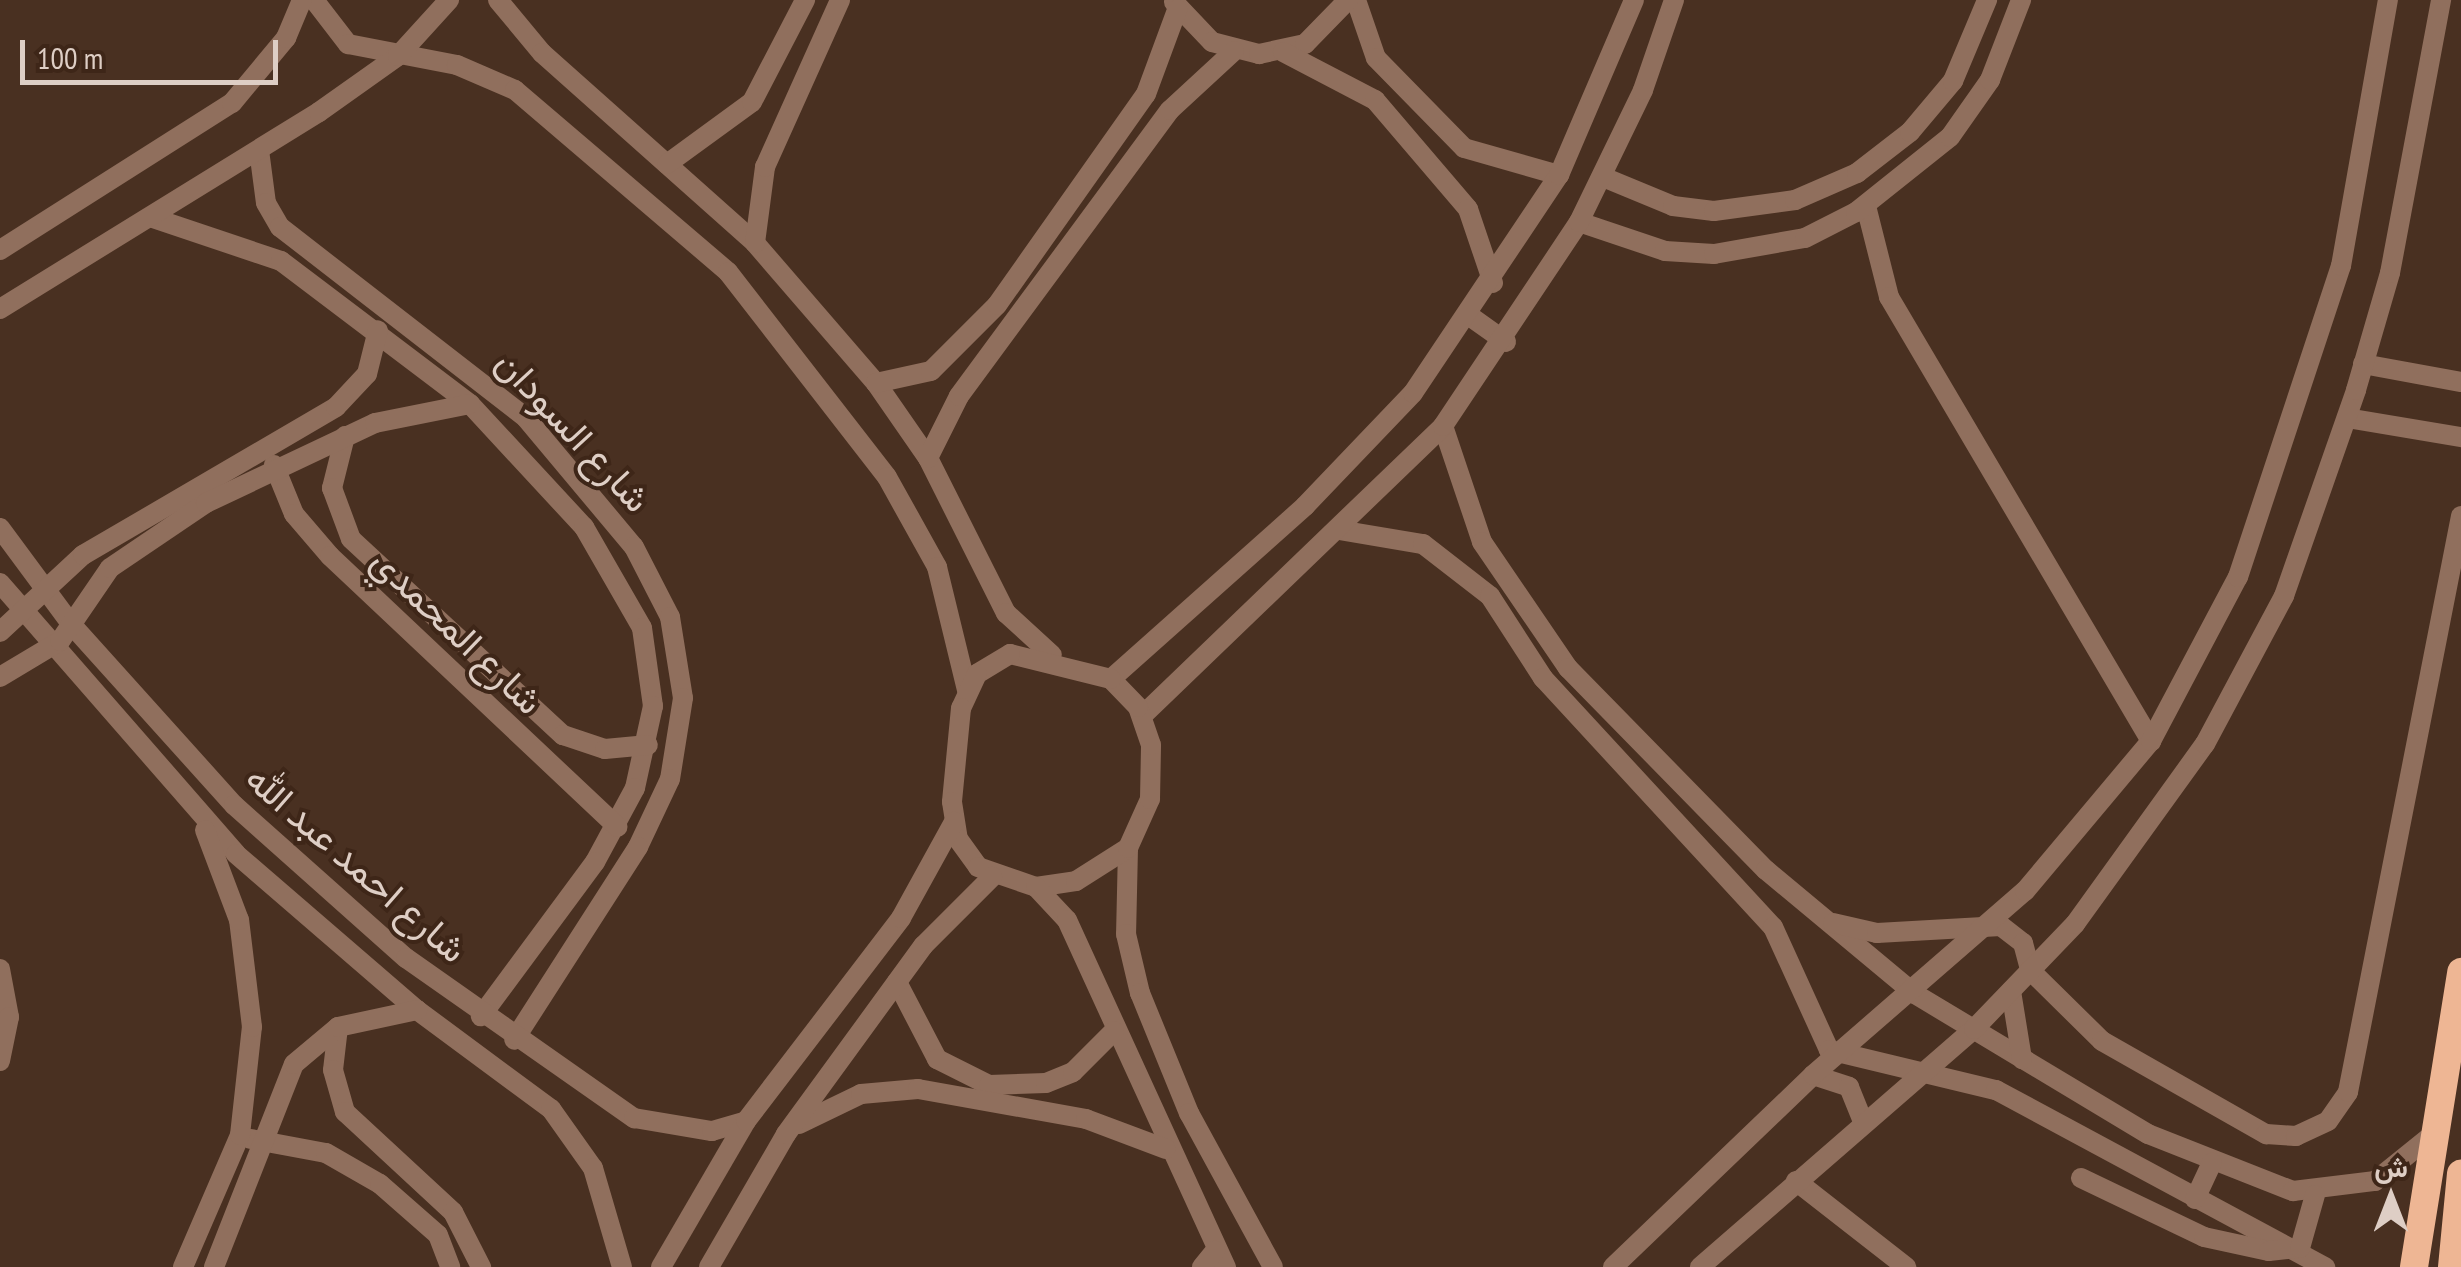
<!DOCTYPE html>
<meta charset="utf-8">
<style>
body{margin:0}
#map{position:relative;width:2461px;height:1267px;overflow:hidden;background:#493021;font-family:"PT Sans Narrow",Vazirmatn,sans-serif}
div>[style]{position:absolute}
.minor>*{height:20px;margin:-10px;padding:0 10px;transform-origin:10px;border-radius:10px;background:#906f5d}
.trunk>*{height:28px;margin:-14px;padding:0 14px;transform-origin:14px;border-radius:14px;background:#eeb694}
span{translate:-50% -50%;white-space:nowrap;text-align:center;line-height:1.15;-webkit-text-stroke:8px #3e2618;paint-order:stroke}
.street-label{font-size:38px;color:#decec5}
.north{position:absolute;left:2341px;top:1147px;width:100px;height:100px;-webkit-text-stroke:8px #3e2618;paint-order:stroke;rotate:0deg;font-size:28px;font-weight:700;line-height:40px;text-align:center;color:#decec5}
.north::after{content:'';display:block;margin:auto;width:35px;height:45px;background:#decec5;clip-path:polygon(50% 0,100% 100%,50% 72%,0 100%)}
.scale{position:absolute;left:20px;top:40px;width:258px;height:45px;box-sizing:border-box;border:5px solid #decec5;border-top:0;padding-left:12px;font-size:30px;line-height:35px;white-space:nowrap;color:#decec5;-webkit-text-stroke:8px #3e2618;paint-order:stroke}
</style>
<div id="map">
<div class="minor">
<div style="left:314px;top:0;width:56px;rotate:52.3deg"></div>
<div style="left:348px;top:44px;width:111px;rotate:10.9deg"></div>
<div style="left:457px;top:65px;width:63px;rotate:23.3deg"></div>
<div style="left:515px;top:90px;width:280px;rotate:40.5deg"></div>
<div style="left:728px;top:272px;width:259px;rotate:52.2deg"></div>
<div style="left:887px;top:477px;width:103px;rotate:60.9deg"></div>
<div style="left:937px;top:567px;width:127px;rotate:76.3deg"></div>
<div style="left:498px;top:0;width:69px;rotate:50.3deg"></div>
<div style="left:542px;top:53px;width:285px;rotate:41.7deg"></div>
<div style="left:755px;top:243px;width:185px;rotate:49.2deg"></div>
<div style="left:876px;top:383px;width:91px;rotate:55.3deg"></div>
<div style="left:928px;top:458px;width:174px;rotate:63.3deg"></div>
<div style="left:1006px;top:613px;width:62px;rotate:42.4deg"></div>
<div style="left:1356px;top:0;width:61px;rotate:71deg"></div>
<div style="left:1376px;top:58px;width:126px;rotate:45.6deg"></div>
<div style="left:1464px;top:148px;width:99px;rotate:15.9deg"></div>
<div style="left:1174px;top:2px;width:55px;rotate:46.5deg"></div>
<div style="left:1212px;top:42px;width:49px;rotate:14.3deg"></div>
<div style="left:1259px;top:54px;width:47px;rotate:-12.3deg"></div>
<div style="left:1305px;top:44px;width:62px;rotate:-45.7deg"></div>
<div style="left:1283px;top:52px;width:104px;rotate:27.6deg"></div>
<div style="left:1375px;top:100px;width:143px;rotate:49.5deg"></div>
<div style="left:1468px;top:209px;width:78px;rotate:71.3deg"></div>
<div style="left:259px;top:150px;width:53px;rotate:82.5deg"></div>
<div style="left:266px;top:203px;width:28px;rotate:60deg"></div>
<div style="left:280px;top:227px;width:311px;rotate:37.8deg"></div>
<div style="left:526px;top:418px;width:168px;rotate:50.1deg"></div>
<div style="left:634px;top:547px;width:79px;rotate:62.8deg"></div>
<div style="left:670px;top:617px;width:82px;rotate:80.9deg"></div>
<div style="left:683px;top:698px;width:82px;rotate:99.1deg"></div>
<div style="left:670px;top:779px;width:75px;rotate:115.2deg"></div>
<div style="left:638px;top:847px;width:229px;rotate:122.7deg"></div>
<div style="left:667px;top:164px;width:105px;rotate:-36.1deg"></div>
<div style="left:752px;top:102px;width:115px;rotate:-62.5deg"></div>
<div style="left:1603px;top:177px;width:76px;rotate:22.5deg"></div>
<div style="left:1673px;top:206px;width:41px;rotate:7deg"></div>
<div style="left:1714px;top:211px;width:82px;rotate:-7.7deg"></div>
<div style="left:1795px;top:200px;width:68px;rotate:-23.5deg"></div>
<div style="left:1857px;top:173px;width:67px;rotate:-37.7deg"></div>
<div style="left:1910px;top:132px;width:67px;rotate:-49.9deg"></div>
<div style="left:1953px;top:81px;width:88px;rotate:-67.2deg"></div>
<div style="left:1866px;top:206px;width:94px;rotate:75.8deg"></div>
<div style="left:1889px;top:297px;width:516px;rotate:59.46deg"></div>
<div style="left:153px;top:218px;width:135px;rotate:18.6deg"></div>
<div style="left:281px;top:261px;width:237px;rotate:37.1deg"></div>
<div style="left:470px;top:404px;width:168px;rotate:47.2deg"></div>
<div style="left:584px;top:527px;width:116px;rotate:60.1deg"></div>
<div style="left:642px;top:628px;width:79px;rotate:82deg"></div>
<div style="left:653px;top:706px;width:84px;rotate:102.4deg"></div>
<div style="left:635px;top:788px;width:84px;rotate:118.4deg"></div>
<div style="left:595px;top:862px;width:192px;rotate:126.5deg"></div>
<div style="left:1579px;top:222px;width:91px;rotate:18.6deg"></div>
<div style="left:1665px;top:251px;width:49px;rotate:3.5deg"></div>
<div style="left:1714px;top:254px;width:92px;rotate:-10deg"></div>
<div style="left:1805px;top:238px;width:57px;rotate:-27deg"></div>
<div style="left:1856px;top:212px;width:120px;rotate:-38.6deg"></div>
<div style="left:1950px;top:137px;width:70px;rotate:-54.9deg"></div>
<div style="left:1990px;top:80px;width:86px;rotate:-68.8deg"></div>
<div style="left:755px;top:243px;width:77px;rotate:-82.5deg"></div>
<div style="left:765px;top:167px;width:183px;rotate:-65.8deg"></div>
<div style="left:0;top:250px;width:275px;rotate:-32.4deg"></div>
<div style="left:232px;top:103px;width:85px;rotate:-50.3deg"></div>
<div style="left:286px;top:38px;width:41px;rotate:-67.2deg"></div>
<div style="left:0;top:309px;width:375px;rotate:-31.7deg"></div>
<div style="left:319px;top:112px;width:97px;rotate:-35.3deg"></div>
<div style="left:398px;top:56px;width:76px;rotate:-47.7deg"></div>
<div style="left:1471px;top:317px;width:43px;rotate:35.5deg"></div>
<div style="left:2363px;top:364px;width:100px;rotate:10.4deg"></div>
<div style="left:876px;top:383px;width:56px;rotate:-12.3deg"></div>
<div style="left:931px;top:371px;width:93px;rotate:-45deg"></div>
<div style="left:997px;top:305px;width:258px;rotate:-54.8deg"></div>
<div style="left:1146px;top:94px;width:90px;rotate:-69.7deg"></div>
<div style="left:2347px;top:418px;width:116px;rotate:9.5deg"></div>
<div style="left:1443px;top:426px;width:122px;rotate:71.4deg"></div>
<div style="left:1482px;top:542px;width:153px;rotate:55.7deg"></div>
<div style="left:1568px;top:668px;width:283px;rotate:45.6deg"></div>
<div style="left:1766px;top:870px;width:194px;rotate:39.8deg"></div>
<div style="left:1915px;top:994px;width:272px;rotate:31deg"></div>
<div style="left:2148px;top:1134px;width:156px;rotate:21.5deg"></div>
<div style="left:2293px;top:1191px;width:83px;rotate:-7deg"></div>
<div style="left:2375px;top:1181px;width:67px;rotate:-38.9deg"></div>
<div style="left:345px;top:436px;width:54px;rotate:104deg"></div>
<div style="left:332px;top:488px;width:54px;rotate:69.6deg"></div>
<div style="left:351px;top:539px;width:289px;rotate:42.8deg"></div>
<div style="left:563px;top:735px;width:44px;rotate:18.4deg"></div>
<div style="left:605px;top:749px;width:43px;rotate:-5.3deg"></div>
<div style="left:928px;top:458px;width:69px;rotate:-63.4deg"></div>
<div style="left:959px;top:396px;width:355px;rotate:-53.6deg"></div>
<div style="left:1170px;top:110px;width:87px;rotate:-42.7deg"></div>
<div style="left:274px;top:465px;width:53px;rotate:67.8deg"></div>
<div style="left:294px;top:514px;width:55px;rotate:49.4deg"></div>
<div style="left:330px;top:556px;width:395px;rotate:43.3deg"></div>
<div style="left:0;top:528px;width:119px;rotate:53.5deg"></div>
<div style="left:71px;top:624px;width:244px;rotate:48deg"></div>
<div style="left:234px;top:805px;width:230px;rotate:41.7deg"></div>
<div style="left:406px;top:958px;width:279px;rotate:35.1deg"></div>
<div style="left:634px;top:1118px;width:79px;rotate:9.5deg"></div>
<div style="left:712px;top:1131px;width:35px;rotate:-16deg"></div>
<div style="left:1339px;top:530px;width:85px;rotate:9.5deg"></div>
<div style="left:1423px;top:544px;width:85px;rotate:37.8deg"></div>
<div style="left:1490px;top:596px;width:98px;rotate:57.1deg"></div>
<div style="left:1543px;top:678px;width:339px;rotate:47.3deg"></div>
<div style="left:1773px;top:927px;width:135px;rotate:65.5deg"></div>
<div style="left:1829px;top:1050px;width:172px;rotate:13.5deg"></div>
<div style="left:1996px;top:1090px;width:374px;rotate:28.3deg"></div>
<div style="left:0;top:583px;width:359px;rotate:48.9deg"></div>
<div style="left:236px;top:854px;width:239px;rotate:40.8deg"></div>
<div style="left:417px;top:1010px;width:167px;rotate:36.5deg"></div>
<div style="left:551px;top:1109px;width:72px;rotate:54.6deg"></div>
<div style="left:593px;top:1168px;width:103px;rotate:73.7deg"></div>
<div style="left:0;top:632px;width:113px;rotate:-42.9deg"></div>
<div style="left:83px;top:555px;width:293px;rotate:-30.3deg"></div>
<div style="left:336px;top:407px;width:45px;rotate:-46.8deg"></div>
<div style="left:367px;top:374px;width:45px;rotate:-76deg"></div>
<div style="left:0;top:677px;width:70px;rotate:-31deg"></div>
<div style="left:60px;top:641px;width:88px;rotate:-55.6deg"></div>
<div style="left:110px;top:568px;width:116px;rotate:-34.1deg"></div>
<div style="left:206px;top:503px;width:187px;rotate:-25.3deg"></div>
<div style="left:375px;top:423px;width:97px;rotate:-11.3deg"></div>
<div style="left:1111px;top:679px;width:260px;rotate:-41.7deg"></div>
<div style="left:1305px;top:506px;width:156px;rotate:-46.3deg"></div>
<div style="left:1413px;top:393px;width:262px;rotate:-56.2deg"></div>
<div style="left:1559px;top:175px;width:190px;rotate:-66.8deg"></div>
<div style="left:1143px;top:715px;width:417px;rotate:-43.9deg"></div>
<div style="left:1443px;top:426px;width:245px;rotate:-56.3deg"></div>
<div style="left:1579px;top:222px;width:147px;rotate:-64.1deg"></div>
<div style="left:1643px;top:90px;width:95px;rotate:-71deg"></div>
<div style="left:1128px;top:848px;width:86px;rotate:91.3deg"></div>
<div style="left:1126px;top:934px;width:61px;rotate:76.7deg"></div>
<div style="left:1140px;top:993px;width:130px;rotate:67.8deg"></div>
<div style="left:1189px;top:1113px;width:175px;rotate:61.4deg"></div>
<div style="left:1036px;top:887px;width:40px;rotate:-8.5deg"></div>
<div style="left:1076px;top:881px;width:62px;rotate:-32.4deg"></div>
<div style="left:1128px;top:848px;width:54px;rotate:-65.8deg"></div>
<div style="left:1150px;top:799px;width:54px;rotate:-88.9deg"></div>
<div style="left:1151px;top:745px;width:40px;rotate:-108.9deg"></div>
<div style="left:1138px;top:707px;width:39px;rotate:-134deg"></div>
<div style="left:1111px;top:679px;width:104px;rotate:-166.1deg"></div>
<div style="left:1010px;top:654px;width:39px;rotate:149deg"></div>
<div style="left:977px;top:674px;width:38px;rotate:115deg"></div>
<div style="left:961px;top:708px;width:94px;rotate:95.5deg"></div>
<div style="left:952px;top:802px;width:37px;rotate:81deg"></div>
<div style="left:958px;top:839px;width:34px;rotate:54deg"></div>
<div style="left:978px;top:867px;width:61px;rotate:19deg"></div>
<div style="left:1036px;top:887px;width:45px;rotate:46.8deg"></div>
<div style="left:1067px;top:920px;width:382px;rotate:65.4deg"></div>
<div style="left:1833px;top:923px;width:45px;rotate:12.8deg"></div>
<div style="left:1877px;top:933px;width:124px;rotate:-3.2deg"></div>
<div style="left:2001px;top:926px;width:28px;rotate:38deg"></div>
<div style="left:2023px;top:943px;width:28px;rotate:75deg"></div>
<div style="left:2030px;top:970px;width:101px;rotate:44.6deg"></div>
<div style="left:2102px;top:1041px;width:189px;rotate:29.6deg"></div>
<div style="left:2266px;top:1134px;width:30px;rotate:4deg"></div>
<div style="left:2296px;top:1136px;width:35px;rotate:-25deg"></div>
<div style="left:2328px;top:1121px;width:35px;rotate:-55deg"></div>
<div style="left:2348px;top:1092px;width:587px;rotate:-78.9deg"></div>
<div style="left:0;top:969px;width:49px;rotate:79.4deg"></div>
<div style="left:9px;top:1017px;width:45px;rotate:101.6deg"></div>
<div style="left:897px;top:982px;width:87px;rotate:62.5deg"></div>
<div style="left:937px;top:1059px;width:58px;rotate:26.6deg"></div>
<div style="left:989px;top:1085px;width:57px;rotate:-2deg"></div>
<div style="left:1046px;top:1083px;width:29px;rotate:-22deg"></div>
<div style="left:1073px;top:1072px;width:58px;rotate:-45deg"></div>
<div style="left:2011px;top:991px;width:69px;rotate:80.8deg"></div>
<div style="left:338px;top:1027px;width:43px;rotate:96.6deg"></div>
<div style="left:333px;top:1070px;width:44px;rotate:74.1deg"></div>
<div style="left:345px;top:1112px;width:147px;rotate:42.8deg"></div>
<div style="left:453px;top:1212px;width:62px;rotate:63deg"></div>
<div style="left:1813px;top:1075px;width:38px;rotate:18deg"></div>
<div style="left:1849px;top:1087px;width:37px;rotate:68deg"></div>
<div style="left:799px;top:1124px;width:69px;rotate:-25.8deg"></div>
<div style="left:861px;top:1094px;width:57px;rotate:-5deg"></div>
<div style="left:918px;top:1089px;width:171px;rotate:10.1deg"></div>
<div style="left:1086px;top:1119px;width:85px;rotate:20.6deg"></div>
<div style="left:251px;top:1139px;width:76px;rotate:10.6deg"></div>
<div style="left:326px;top:1153px;width:62px;rotate:29.9deg"></div>
<div style="left:380px;top:1184px;width:77px;rotate:41.3deg"></div>
<div style="left:438px;top:1235px;width:34px;rotate:69deg"></div>
<div style="left:2081px;top:1178px;width:136px;rotate:25.6deg"></div>
<div style="left:2204px;top:1237px;width:66px;rotate:12.2deg"></div>
<div style="left:2269px;top:1251px;width:31px;rotate:-6deg"></div>
<div style="left:2300px;top:1248px;width:55px;rotate:-74.2deg"></div>
<div style="left:1796px;top:1181px;width:140px;rotate:38deg"></div>
<div style="left:2195px;top:1199px;width:40px;rotate:-65deg"></div>
<div style="left:183px;top:1267px;width:144px;rotate:-66.6deg"></div>
<div style="left:240px;top:1135px;width:109px;rotate:-83.7deg"></div>
<div style="left:252px;top:1027px;width:108px;rotate:-96.9deg"></div>
<div style="left:239px;top:920px;width:96px;rotate:-110.7deg"></div>
<div style="left:214px;top:1267px;width:218px;rotate:-68.5deg"></div>
<div style="left:294px;top:1064px;width:57px;rotate:-40.1deg"></div>
<div style="left:338px;top:1027px;width:81px;rotate:-12.1deg"></div>
<div style="left:661px;top:1267px;width:169px;rotate:-59.8deg"></div>
<div style="left:746px;top:1121px;width:255px;rotate:-52.6deg"></div>
<div style="left:901px;top:918px;width:110px;rotate:-61.1deg"></div>
<div style="left:709px;top:1267px;width:154px;rotate:-59.9deg"></div>
<div style="left:786px;top:1134px;width:233px;rotate:-53.9deg"></div>
<div style="left:923px;top:946px;width:98px;rotate:-45deg"></div>
<div style="left:1202px;top:1267px;width:21px;rotate:-51deg"></div>
<div style="left:1613px;top:1267px;width:277px;rotate:-43.8deg"></div>
<div style="left:1813px;top:1075px;width:281px;rotate:-41deg"></div>
<div style="left:2025px;top:891px;width:196px;rotate:-50deg"></div>
<div style="left:2151px;top:741px;width:186px;rotate:-62.1deg"></div>
<div style="left:2238px;top:577px;width:328px;rotate:-71.7deg"></div>
<div style="left:2341px;top:266px;width:270px;rotate:-80deg"></div>
<div style="left:1700px;top:1267px;width:363px;rotate:-41deg"></div>
<div style="left:1974px;top:1029px;width:146px;rotate:-46.1deg"></div>
<div style="left:2075px;top:924px;width:222px;rotate:-54.2deg"></div>
<div style="left:2205px;top:744px;width:168px;rotate:-61.9deg"></div>
<div style="left:2284px;top:596px;width:218px;rotate:-70.7deg"></div>
<div style="left:2356px;top:390px;width:122px;rotate:-73.8deg"></div>
<div style="left:2390px;top:273px;width:278px;rotate:-79.4deg"></div>
</div>
<div class="trunk">
<div style="left:2414px;top:1267px;width:299px;rotate:-80.9deg"></div>
<div style="left:2452px;top:1267px;width:94px;rotate:-84.5deg"></div>
</div>
<div class="street-label">
<span style="left:574px;top:430px;rotate:47deg">شارع السودان</span>
<span style="left:458px;top:630px;rotate:44deg">شارع المحمدي</span>
<span style="left:357px;top:863px;rotate:41deg">شارع احمد عبد الله</span>
</div>
<div class="north">ش</div>
<div class="scale">100 m</div>
</div>
